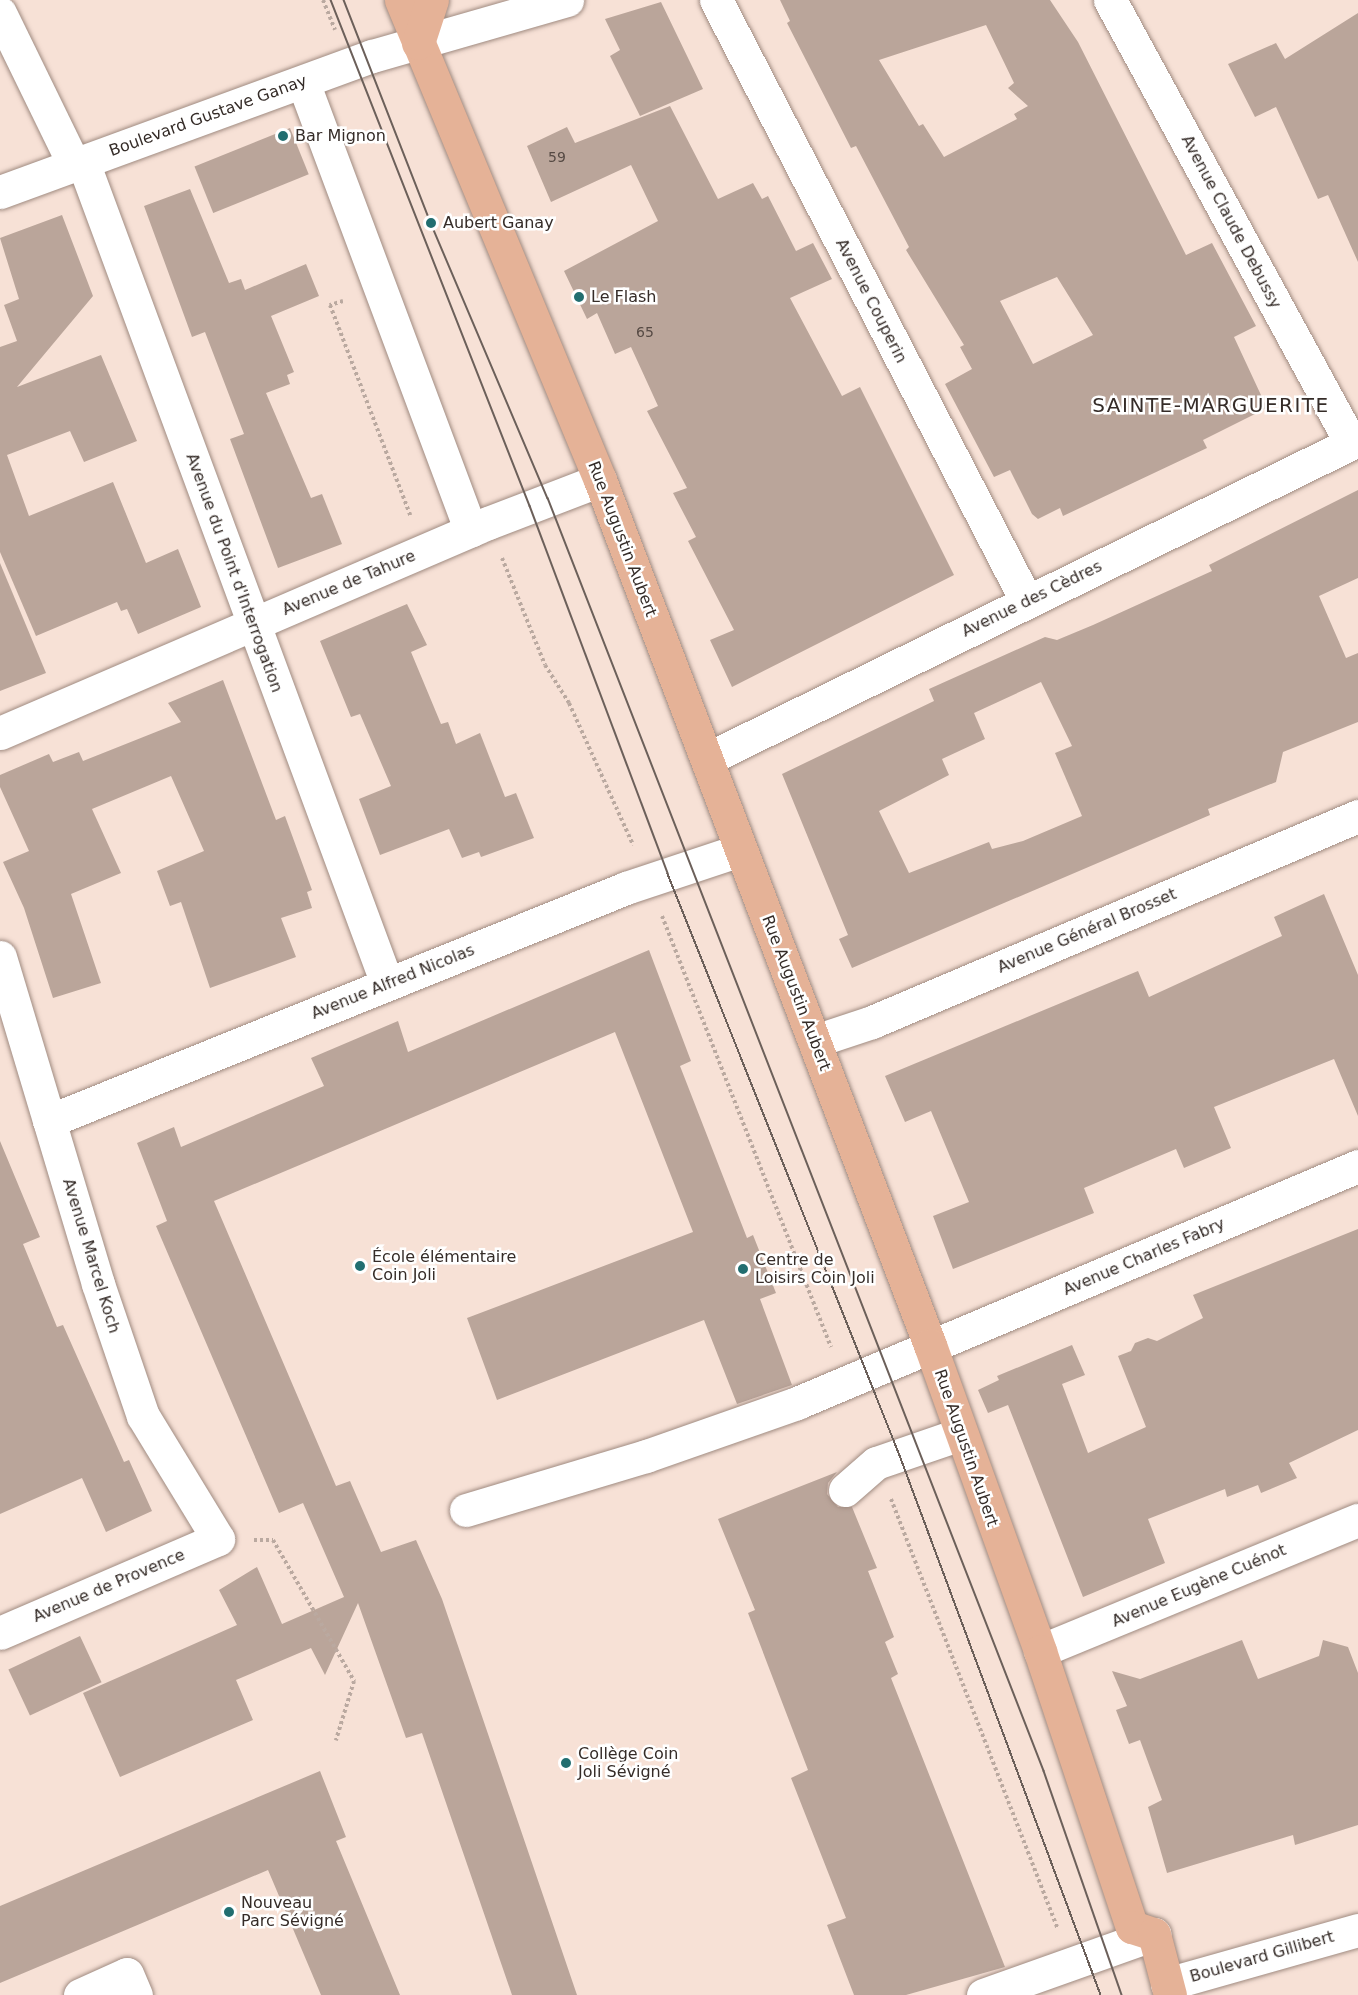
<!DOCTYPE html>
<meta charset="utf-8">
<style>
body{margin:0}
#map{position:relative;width:1358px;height:1995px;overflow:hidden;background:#f7e1d6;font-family:"DejaVu Sans",sans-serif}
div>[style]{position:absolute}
.building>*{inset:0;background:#baa59a;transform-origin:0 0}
.path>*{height:4px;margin-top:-2px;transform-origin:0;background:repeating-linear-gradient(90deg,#baa9a0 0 3px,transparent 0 6px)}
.roads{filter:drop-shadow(0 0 2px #a08b81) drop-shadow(0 0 2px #a08b81)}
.minor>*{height:33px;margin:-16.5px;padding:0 16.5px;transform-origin:16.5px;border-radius:16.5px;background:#fff}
.major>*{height:33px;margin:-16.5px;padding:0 16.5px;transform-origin:16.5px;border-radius:16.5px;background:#e5b297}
.tram>*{height:1.5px;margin:-0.75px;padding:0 0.75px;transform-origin:0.75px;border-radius:0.75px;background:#6c605a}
.dots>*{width:16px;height:16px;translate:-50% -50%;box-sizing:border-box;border:3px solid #fff;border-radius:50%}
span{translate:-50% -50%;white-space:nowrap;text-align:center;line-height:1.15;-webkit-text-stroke:5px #fff;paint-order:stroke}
.number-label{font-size:14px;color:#564a44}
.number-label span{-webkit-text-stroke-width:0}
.street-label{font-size:16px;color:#352c28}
.poi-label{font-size:16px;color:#352c28}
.left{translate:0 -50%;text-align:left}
.quarter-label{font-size:20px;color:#352c28;letter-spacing:1.5px}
</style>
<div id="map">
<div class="building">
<div style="clip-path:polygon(evenodd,780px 0,1050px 0,1078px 42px,1186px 255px,1212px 243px,1256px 326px,1234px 337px,1267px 408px,1203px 440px,1207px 448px,1063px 516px,1060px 508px,1038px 519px,1032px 514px,1010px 470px,994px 477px,945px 384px,972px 369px,960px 347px,964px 345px,906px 250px,909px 247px,856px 146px,851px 148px,787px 23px,790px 21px,780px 0,986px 25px,1014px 83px,1008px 88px,1028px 106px,1014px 114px,1017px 119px,944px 157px,923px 124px,919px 126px,879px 60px,986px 25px,780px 0,1057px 277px,1093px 335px,1033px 364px,1000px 301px,1057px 277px)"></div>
<div style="clip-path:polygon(661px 2px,703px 89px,640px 116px,610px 56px,620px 50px,605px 19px)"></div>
<div style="clip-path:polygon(1358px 13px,1358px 262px,1328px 195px,1318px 199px,1276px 107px,1255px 117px,1228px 64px,1276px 43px,1285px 59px)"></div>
<div style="clip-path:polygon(670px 106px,718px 199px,753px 183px,762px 199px,768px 196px,796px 251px,813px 243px,832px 279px,790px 298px,842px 396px,860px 387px,954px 575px,732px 687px,710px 640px,734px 630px,688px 541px,696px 537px,673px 493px,687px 488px,647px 411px,658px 406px,631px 347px,615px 354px,597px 313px,587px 319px,564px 271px,658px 221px,631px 165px,551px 202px,527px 146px,567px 127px,575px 143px)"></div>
<div style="left:290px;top:128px;width:50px;height:103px;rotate:68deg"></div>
<div style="clip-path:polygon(190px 189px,229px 283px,241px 279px,245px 290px,306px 264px,319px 296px,271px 316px,294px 372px,287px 375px,290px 384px,266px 393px,311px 498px,322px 494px,342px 544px,278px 568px,230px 439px,244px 434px,205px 332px,192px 337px,144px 206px)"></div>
<div style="clip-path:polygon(62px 215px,93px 296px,17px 387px,101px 355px,137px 441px,84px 462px,70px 431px,7px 455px,29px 516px,113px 482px,146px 563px,178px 549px,201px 607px,138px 634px,127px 609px,121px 611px,117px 602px,36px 636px,0 552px,0 347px,17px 341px,4px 305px,19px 299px,0 238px)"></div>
<div style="clip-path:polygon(evenodd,1358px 490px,1358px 578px,1319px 596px,1346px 658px,1358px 653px,1358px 722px,1283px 752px,1276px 782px,1208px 809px,1210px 815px,852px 968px,839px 939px,848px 935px,782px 774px,934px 701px,929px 689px,1045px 637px,1057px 640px,1093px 625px,1212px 571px,1209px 565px,1358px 490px,1041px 682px,1072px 746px,1055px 753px,1082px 816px,1023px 841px,992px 849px,989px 842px,909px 873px,879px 811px,949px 775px,942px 759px,985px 739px,974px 713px,1041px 682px)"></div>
<div style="clip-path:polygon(0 563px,46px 673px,0 691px)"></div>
<div style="clip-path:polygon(407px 604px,427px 645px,411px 652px,441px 724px,448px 722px,456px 744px,480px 733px,505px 797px,516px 793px,534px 838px,481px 857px,479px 852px,462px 858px,449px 829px,380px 855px,359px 799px,391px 786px,360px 714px,351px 717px,320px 641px)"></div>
<div style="clip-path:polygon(223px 680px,276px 820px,285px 816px,312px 890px,307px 892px,312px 908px,281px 918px,296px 957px,210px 988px,181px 902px,170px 906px,157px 871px,204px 851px,171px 776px,92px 809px,121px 873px,71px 894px,101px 983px,53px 998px,24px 908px,3px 862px,29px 851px,0 787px,0 775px,49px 754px,53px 762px,79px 752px,83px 761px,181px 722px,168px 703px)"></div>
<div style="clip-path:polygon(1324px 894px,1358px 975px,1358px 1116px,1334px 1059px,1214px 1107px,1231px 1148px,1184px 1168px,1176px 1149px,1084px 1188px,1094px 1213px,953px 1269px,933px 1216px,969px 1202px,931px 1111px,905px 1122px,885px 1076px,1138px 971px,1149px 997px,1282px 936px,1274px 917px)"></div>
<div style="clip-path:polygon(649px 950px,691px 1061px,680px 1066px,747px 1238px,753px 1235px,776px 1293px,760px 1299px,792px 1385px,737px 1404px,704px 1320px,497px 1400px,467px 1318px,693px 1232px,615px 1032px,214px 1201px,336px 1486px,350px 1481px,381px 1552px,416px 1540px,442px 1599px,577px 1995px,512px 1995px,422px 1733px,406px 1738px,358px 1603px,325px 1675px,311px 1648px,236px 1680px,253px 1720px,120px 1777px,83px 1693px,237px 1625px,219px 1590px,257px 1567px,282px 1624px,344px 1597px,303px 1503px,279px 1513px,156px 1226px,167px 1221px,137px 1143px,174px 1127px,181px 1147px,324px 1086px,311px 1058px,398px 1021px,408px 1052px)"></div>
<div style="clip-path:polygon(0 1141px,40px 1237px,23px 1244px,57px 1327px,63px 1325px,124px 1462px,129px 1460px,152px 1511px,106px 1532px,82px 1478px,0 1514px)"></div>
<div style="clip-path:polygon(1358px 1229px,1358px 1430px,1289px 1463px,1297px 1478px,1261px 1493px,1258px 1485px,1227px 1497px,1225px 1489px,1148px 1519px,1165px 1563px,1083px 1597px,1008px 1405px,988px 1413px,978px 1390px,999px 1380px,997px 1376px,1072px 1345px,1085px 1375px,1062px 1384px,1088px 1453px,1146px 1427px,1118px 1356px,1131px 1351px,1135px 1343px,1148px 1338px,1157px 1341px,1203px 1318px,1193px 1295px)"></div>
<div style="clip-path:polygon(837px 1472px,828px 1483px,827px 1494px,838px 1507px,852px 1507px,877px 1568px,868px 1571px,894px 1637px,885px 1642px,898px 1674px,891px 1678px,1005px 1967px,906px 1995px,854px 1995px,827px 1925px,846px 1918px,791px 1778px,808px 1770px,748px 1613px,755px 1610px,718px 1519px)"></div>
<div style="left:80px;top:1636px;width:51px;height:79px;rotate:65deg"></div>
<div style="clip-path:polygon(1242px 1640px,1258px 1679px,1319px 1656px,1323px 1640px,1348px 1647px,1358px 1673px,1358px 1825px,1295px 1845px,1293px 1835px,1167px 1873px,1148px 1807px,1162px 1800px,1140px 1740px,1129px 1744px,1116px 1710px,1127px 1706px,1112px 1671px,1140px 1679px)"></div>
<div style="clip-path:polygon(320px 1771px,346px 1837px,336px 1841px,400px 1995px,321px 1995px,268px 1870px,0 1983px,0 1906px)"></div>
</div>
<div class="path">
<div style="left:323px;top:0;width:32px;rotate:68deg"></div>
<div style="left:343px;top:301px;width:14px;rotate:163deg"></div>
<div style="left:330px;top:305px;width:225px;rotate:69.1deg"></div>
<div style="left:502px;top:558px;width:115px;rotate:68.1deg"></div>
<div style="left:545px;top:665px;width:45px;rotate:57.7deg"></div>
<div style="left:569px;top:703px;width:156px;rotate:65.7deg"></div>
<div style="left:662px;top:916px;width:463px;rotate:68.6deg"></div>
<div style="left:891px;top:1499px;width:461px;rotate:68.8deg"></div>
<div style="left:254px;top:1540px;width:19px"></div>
<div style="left:273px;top:1540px;width:163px;rotate:60.1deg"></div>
<div style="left:354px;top:1681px;width:62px;rotate:107deg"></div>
</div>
<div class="roads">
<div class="minor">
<div style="left:716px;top:0;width:678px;rotate:62.68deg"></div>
<div style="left:1110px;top:0;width:504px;rotate:61.45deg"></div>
<div style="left:0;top:13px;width:169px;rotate:64deg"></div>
<div style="left:303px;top:82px;width:479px;rotate:69.5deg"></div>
<div style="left:83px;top:162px;width:876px;rotate:69.7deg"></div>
<div style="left:0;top:192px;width:396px;rotate:-20.1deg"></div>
<div style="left:372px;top:56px;width:203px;rotate:-16deg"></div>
<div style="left:0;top:733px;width:531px;rotate:-23.28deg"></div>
<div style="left:488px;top:523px;width:120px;rotate:-21deg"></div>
<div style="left:707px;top:759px;width:725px;rotate:-26.11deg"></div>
<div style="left:0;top:957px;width:341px;rotate:73.3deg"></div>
<div style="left:98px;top:1284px;width:139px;rotate:71.2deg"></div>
<div style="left:143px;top:1416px;width:144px;rotate:58.6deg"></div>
<div style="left:218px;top:1539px;width:237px;rotate:156.7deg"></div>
<div style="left:815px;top:1041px;width:60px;rotate:-18.4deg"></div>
<div style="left:872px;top:1022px;width:528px;rotate:-22.97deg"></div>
<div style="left:49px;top:1121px;width:622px;rotate:-21.99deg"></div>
<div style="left:626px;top:888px;width:120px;rotate:-18.4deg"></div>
<div style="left:845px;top:1490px;width:41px;rotate:-41.1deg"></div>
<div style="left:876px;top:1463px;width:89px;rotate:-19deg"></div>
<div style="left:466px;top:1510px;width:188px;rotate:-16.7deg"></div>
<div style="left:646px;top:1456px;width:160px;rotate:-19.3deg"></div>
<div style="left:797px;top:1403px;width:609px;rotate:-22.9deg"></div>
<div style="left:1040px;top:1651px;width:344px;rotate:-22.4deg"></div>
<div style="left:1167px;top:1984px;width:198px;rotate:-15.8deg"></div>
<div style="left:80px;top:1995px;width:51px;rotate:-24.1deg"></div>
<div style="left:127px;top:1974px;width:23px;rotate:67deg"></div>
<div style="left:983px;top:1995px;width:182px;rotate:-19.6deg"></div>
</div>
<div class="major">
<div style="left:401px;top:0;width:520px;rotate:67.48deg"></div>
<div style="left:600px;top:480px;width:926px;rotate:69.12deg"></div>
<div style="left:930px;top:1345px;width:325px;rotate:70.2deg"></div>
<div style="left:1040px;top:1651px;width:291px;rotate:71.6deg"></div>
<div style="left:1132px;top:1927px;width:23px;rotate:18deg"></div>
<div style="left:1154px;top:1934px;width:63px;rotate:75.3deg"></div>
<div style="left:418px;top:43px;width:45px;rotate:-72deg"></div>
</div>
</div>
<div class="tram">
<div style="left:331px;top:0;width:544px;rotate:68.53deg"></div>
<div style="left:530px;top:506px;width:393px;rotate:69.4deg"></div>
<div style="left:668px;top:874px;width:623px;rotate:68.25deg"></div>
<div style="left:899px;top:1453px;width:578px;rotate:69.56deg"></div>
<div style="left:344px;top:0;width:239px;rotate:68.7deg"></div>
<div style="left:431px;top:223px;width:299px;rotate:67deg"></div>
<div style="left:548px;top:498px;width:1366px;rotate:68.71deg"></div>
<div style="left:1044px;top:1771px;width:237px;rotate:70.8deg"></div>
</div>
<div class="dots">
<div style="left:283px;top:136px;background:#226e70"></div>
<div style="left:431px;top:223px;background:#226e70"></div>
<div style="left:579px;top:297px;background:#226e70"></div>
<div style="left:360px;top:1266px;background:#226e70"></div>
<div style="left:743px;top:1269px;background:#226e70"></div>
<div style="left:566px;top:1763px;background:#226e70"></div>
<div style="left:229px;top:1912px;background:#226e70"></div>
</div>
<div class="number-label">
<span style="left:557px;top:157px">59</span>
<span style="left:645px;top:332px">65</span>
</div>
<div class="street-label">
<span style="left:208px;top:116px;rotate:-20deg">Boulevard Gustave Ganay</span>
<span style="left:1231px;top:222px;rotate:62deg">Avenue Claude Debussy</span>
<span style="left:871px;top:301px;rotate:63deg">Avenue Couperin</span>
<span style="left:622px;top:539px;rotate:69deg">Rue Augustin Aubert</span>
<span style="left:234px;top:573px;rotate:70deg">Avenue du Point d'Interrogation</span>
<span style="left:349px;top:583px;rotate:-23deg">Avenue de Tahure</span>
<span style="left:1032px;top:599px;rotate:-26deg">Avenue des Cèdres</span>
<span style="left:1087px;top:931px;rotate:-23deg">Avenue Général Brosset</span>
<span style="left:393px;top:982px;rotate:-22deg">Avenue Alfred Nicolas</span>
<span style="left:796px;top:993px;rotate:69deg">Rue Augustin Aubert</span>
<span style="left:91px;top:1256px;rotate:73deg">Avenue Marcel Koch</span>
<span style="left:1144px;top:1257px;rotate:-23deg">Avenue Charles Fabry</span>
<span style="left:966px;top:1448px;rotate:71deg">Rue Augustin Aubert</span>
<span style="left:109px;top:1586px;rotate:-23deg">Avenue de Provence</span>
<span style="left:1199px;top:1586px;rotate:-23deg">Avenue Eugène Cuénot</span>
<span style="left:1262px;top:1957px;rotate:-16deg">Boulevard Gillibert</span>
</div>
<div class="poi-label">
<span class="left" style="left:295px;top:136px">Bar Mignon</span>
<span class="left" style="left:443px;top:223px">Aubert Ganay</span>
<span class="left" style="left:591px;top:297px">Le Flash</span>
<span class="left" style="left:372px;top:1266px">École élémentaire<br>Coin Joli</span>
<span class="left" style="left:755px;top:1269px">Centre de<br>Loisirs Coin Joli</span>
<span class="left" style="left:578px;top:1763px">Collège Coin<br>Joli Sévigné</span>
<span class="left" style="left:241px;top:1912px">Nouveau<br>Parc Sévigné</span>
</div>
<div class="quarter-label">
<span style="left:1211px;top:405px">SAINTE-MARGUERITE</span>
</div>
</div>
